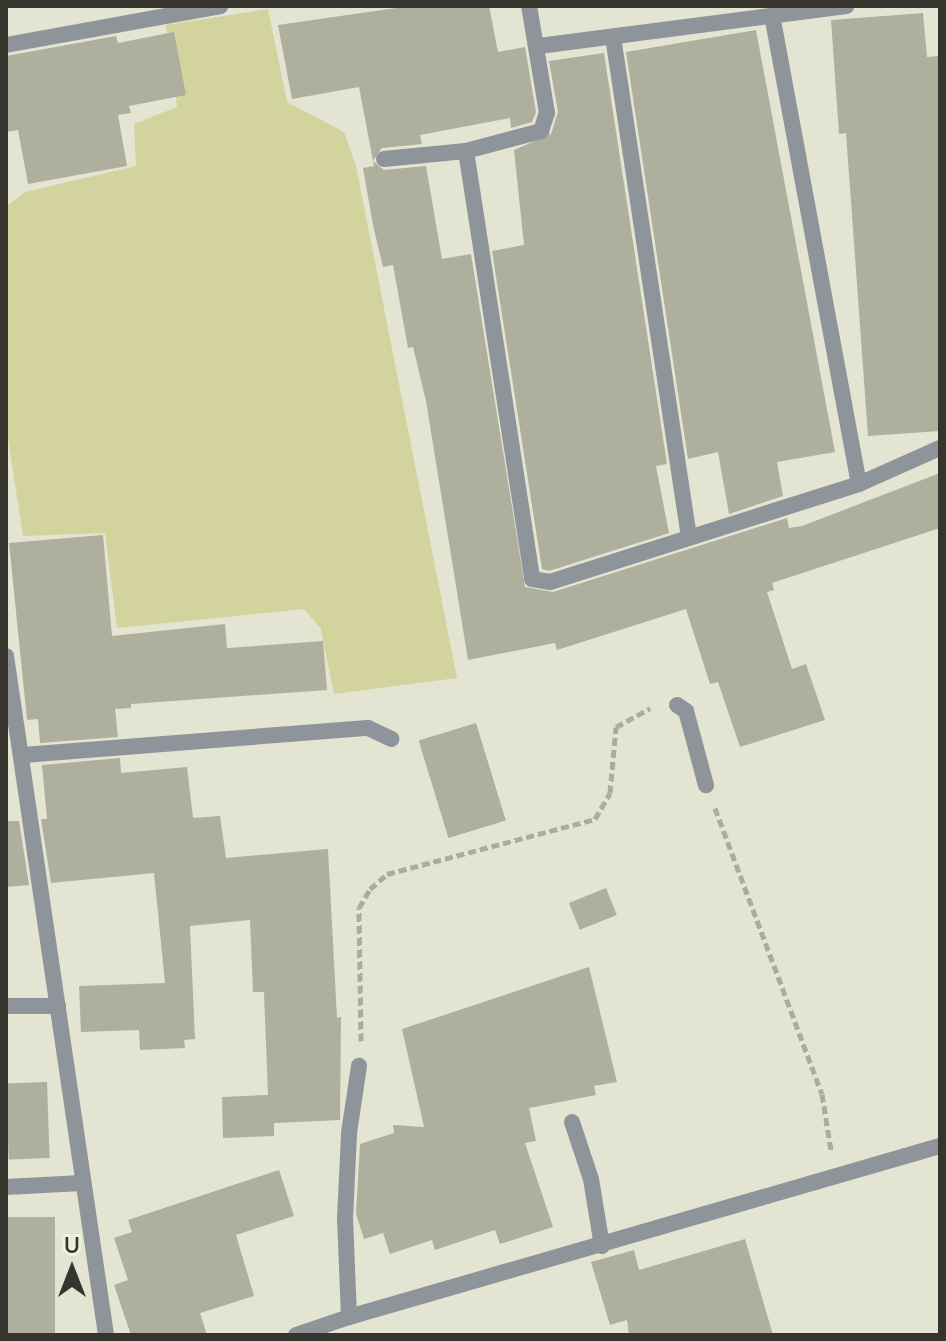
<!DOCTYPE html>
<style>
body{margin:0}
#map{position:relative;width:946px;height:1341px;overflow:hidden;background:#e3e4d2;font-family:Manrope,sans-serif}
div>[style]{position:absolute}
.green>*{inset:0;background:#d3d39e}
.building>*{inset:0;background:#afaf9e;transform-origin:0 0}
.path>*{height:5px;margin-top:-2.5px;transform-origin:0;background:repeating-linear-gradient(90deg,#abac9e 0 8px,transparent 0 12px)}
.service>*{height:16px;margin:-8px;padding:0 8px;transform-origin:8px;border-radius:8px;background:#8e9499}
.minor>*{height:16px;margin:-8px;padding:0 8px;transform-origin:8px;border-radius:8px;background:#8e9499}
span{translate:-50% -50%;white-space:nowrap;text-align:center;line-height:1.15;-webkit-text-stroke:8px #f1f1df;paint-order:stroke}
.frame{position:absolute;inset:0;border:8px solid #35352e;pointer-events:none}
.north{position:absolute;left:32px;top:1229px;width:80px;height:80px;-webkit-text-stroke:6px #f1f1df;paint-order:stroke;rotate:0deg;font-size:22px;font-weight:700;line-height:32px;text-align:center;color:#35352e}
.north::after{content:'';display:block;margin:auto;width:28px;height:36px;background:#35352e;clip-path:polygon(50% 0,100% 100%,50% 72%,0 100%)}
</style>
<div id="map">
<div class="green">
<div style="clip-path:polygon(268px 9px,287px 102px,344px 132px,356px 166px,457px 678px,334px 694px,321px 629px,304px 609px,117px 628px,105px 533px,23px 536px,6px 426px,6px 207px,25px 192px,136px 166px,134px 124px,177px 107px,166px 25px)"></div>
</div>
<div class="building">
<div style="clip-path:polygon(410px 6px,489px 6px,498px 52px,525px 47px,536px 112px,532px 122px,511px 128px,510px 118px,420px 135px,422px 144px,382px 148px,373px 161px,359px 87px,292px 99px,278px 25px)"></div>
<div style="clip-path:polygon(923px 13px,927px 57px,940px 56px,940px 431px,868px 436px,846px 133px,839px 134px,831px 20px)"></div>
<div style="clip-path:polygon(756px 30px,835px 452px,777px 462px,783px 496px,729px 514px,718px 452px,688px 459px,626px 52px)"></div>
<div style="clip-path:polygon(174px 32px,186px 95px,129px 106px,131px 113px,118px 115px,127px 166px,28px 184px,18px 130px,6px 132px,6px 56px,116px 36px,118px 43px)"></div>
<div style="clip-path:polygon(604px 53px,667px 464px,656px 466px,669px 533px,549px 571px,542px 569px,492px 251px,524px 245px,514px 150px,551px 134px,558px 112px,549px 61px)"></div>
<div style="clip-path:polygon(373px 161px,384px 170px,426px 166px,442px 259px,471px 254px,525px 587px,553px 592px,787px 518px,789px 528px,802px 526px,940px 473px,940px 528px,772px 583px,774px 590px,767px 592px,792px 669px,806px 664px,825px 720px,740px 747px,718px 682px,710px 684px,686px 609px,557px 650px,555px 643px,468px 660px,426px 401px,413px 347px,408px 348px,393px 265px,383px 267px,373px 225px,363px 168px,374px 166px)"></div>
<div style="clip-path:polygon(103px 535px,112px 636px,225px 624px,227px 648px,323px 641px,327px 690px,131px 704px,131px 708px,115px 709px,118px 737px,40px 743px,38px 719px,27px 720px,9px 543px)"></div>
<div style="left:476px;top:723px;width:102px;height:60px;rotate:73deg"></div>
<div style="clip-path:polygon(120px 758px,121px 773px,187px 767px,193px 818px,220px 816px,226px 858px,328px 849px,337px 1018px,341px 1017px,340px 1120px,274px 1123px,274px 1136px,223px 1138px,222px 1097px,268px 1095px,264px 992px,253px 992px,250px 920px,190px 926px,195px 1039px,184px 1040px,185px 1048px,140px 1050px,139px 1030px,81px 1032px,79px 986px,165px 983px,154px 873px,51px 883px,41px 819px,47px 819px,42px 765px)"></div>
<div style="clip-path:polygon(6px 821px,19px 821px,29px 885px,6px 887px)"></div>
<div style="left:606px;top:888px;width:29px;height:40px;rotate:68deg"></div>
<div style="clip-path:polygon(589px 967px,617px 1082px,594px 1086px,596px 1095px,529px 1108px,536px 1141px,525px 1143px,553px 1227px,500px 1244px,495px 1230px,435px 1250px,432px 1240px,390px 1254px,383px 1233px,364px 1239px,356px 1214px,360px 1144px,394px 1133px,393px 1125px,424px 1127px,402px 1029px)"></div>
<div style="left:47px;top:1082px;width:76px;height:41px;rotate:88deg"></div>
<div style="clip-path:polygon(279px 1170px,294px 1216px,236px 1235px,254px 1296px,200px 1313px,207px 1335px,131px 1335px,114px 1285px,128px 1280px,114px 1238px,132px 1232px,128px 1220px)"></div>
<div style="left:6px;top:1217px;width:49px;height:118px"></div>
<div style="clip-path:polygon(745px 1239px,773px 1335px,629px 1335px,627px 1320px,610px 1325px,591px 1262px,634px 1250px,639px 1270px)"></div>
</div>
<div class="path">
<div style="left:715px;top:808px;width:305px;rotate:69.5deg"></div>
<div style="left:822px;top:1094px;width:57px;rotate:80.9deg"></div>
<div style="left:361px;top:1041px;width:133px;rotate:-90.9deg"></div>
<div style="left:359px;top:908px;width:22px;rotate:-60deg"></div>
<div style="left:370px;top:889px;width:23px;rotate:-41deg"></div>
<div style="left:387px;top:874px;width:215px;rotate:-14.8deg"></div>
<div style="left:595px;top:819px;width:30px;rotate:-60deg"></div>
<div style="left:610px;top:793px;width:66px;rotate:-84.8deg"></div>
<div style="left:616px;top:727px;width:39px;rotate:-29deg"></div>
</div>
<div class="service">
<div style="left:572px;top:1122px;width:60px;rotate:71.6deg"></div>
<div style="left:591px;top:1179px;width:68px;rotate:80.7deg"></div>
</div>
<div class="minor">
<div style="left:772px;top:15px;width:477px;rotate:79.5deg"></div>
<div style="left:613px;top:37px;width:506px;rotate:81.36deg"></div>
<div style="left:6px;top:45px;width:218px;rotate:-10.3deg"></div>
<div style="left:539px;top:46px;width:310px;rotate:-7.4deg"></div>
<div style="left:466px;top:151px;width:433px;rotate:81.2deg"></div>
<div style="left:532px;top:579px;width:18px;rotate:9deg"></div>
<div style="left:550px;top:582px;width:324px;rotate:-17.6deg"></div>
<div style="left:859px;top:484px;width:89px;rotate:-24deg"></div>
<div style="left:384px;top:159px;width:82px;rotate:-5.6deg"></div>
<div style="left:466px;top:151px;width:78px;rotate:-14.9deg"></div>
<div style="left:541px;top:131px;width:19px;rotate:-72deg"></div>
<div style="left:547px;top:113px;width:109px;rotate:-99.5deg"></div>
<div style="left:6px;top:656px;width:686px;rotate:81.62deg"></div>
<div style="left:677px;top:705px;width:11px;rotate:34deg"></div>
<div style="left:686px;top:711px;width:77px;rotate:74.9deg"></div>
<div style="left:23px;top:755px;width:346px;rotate:-4.5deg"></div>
<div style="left:368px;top:728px;width:26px;rotate:25deg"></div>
<div style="left:6px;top:1006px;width:52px"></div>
<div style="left:6px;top:1187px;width:76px;rotate:-3deg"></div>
<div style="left:349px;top:1317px;width:615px;rotate:-16.14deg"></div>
<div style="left:296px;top:1335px;width:56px;rotate:-18.8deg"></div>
<div style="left:349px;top:1317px;width:98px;rotate:-92.3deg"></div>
<div style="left:345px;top:1219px;width:86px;rotate:-87.3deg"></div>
<div style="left:349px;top:1133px;width:68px;rotate:-81.5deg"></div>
</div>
<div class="frame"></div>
<div class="north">U</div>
</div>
